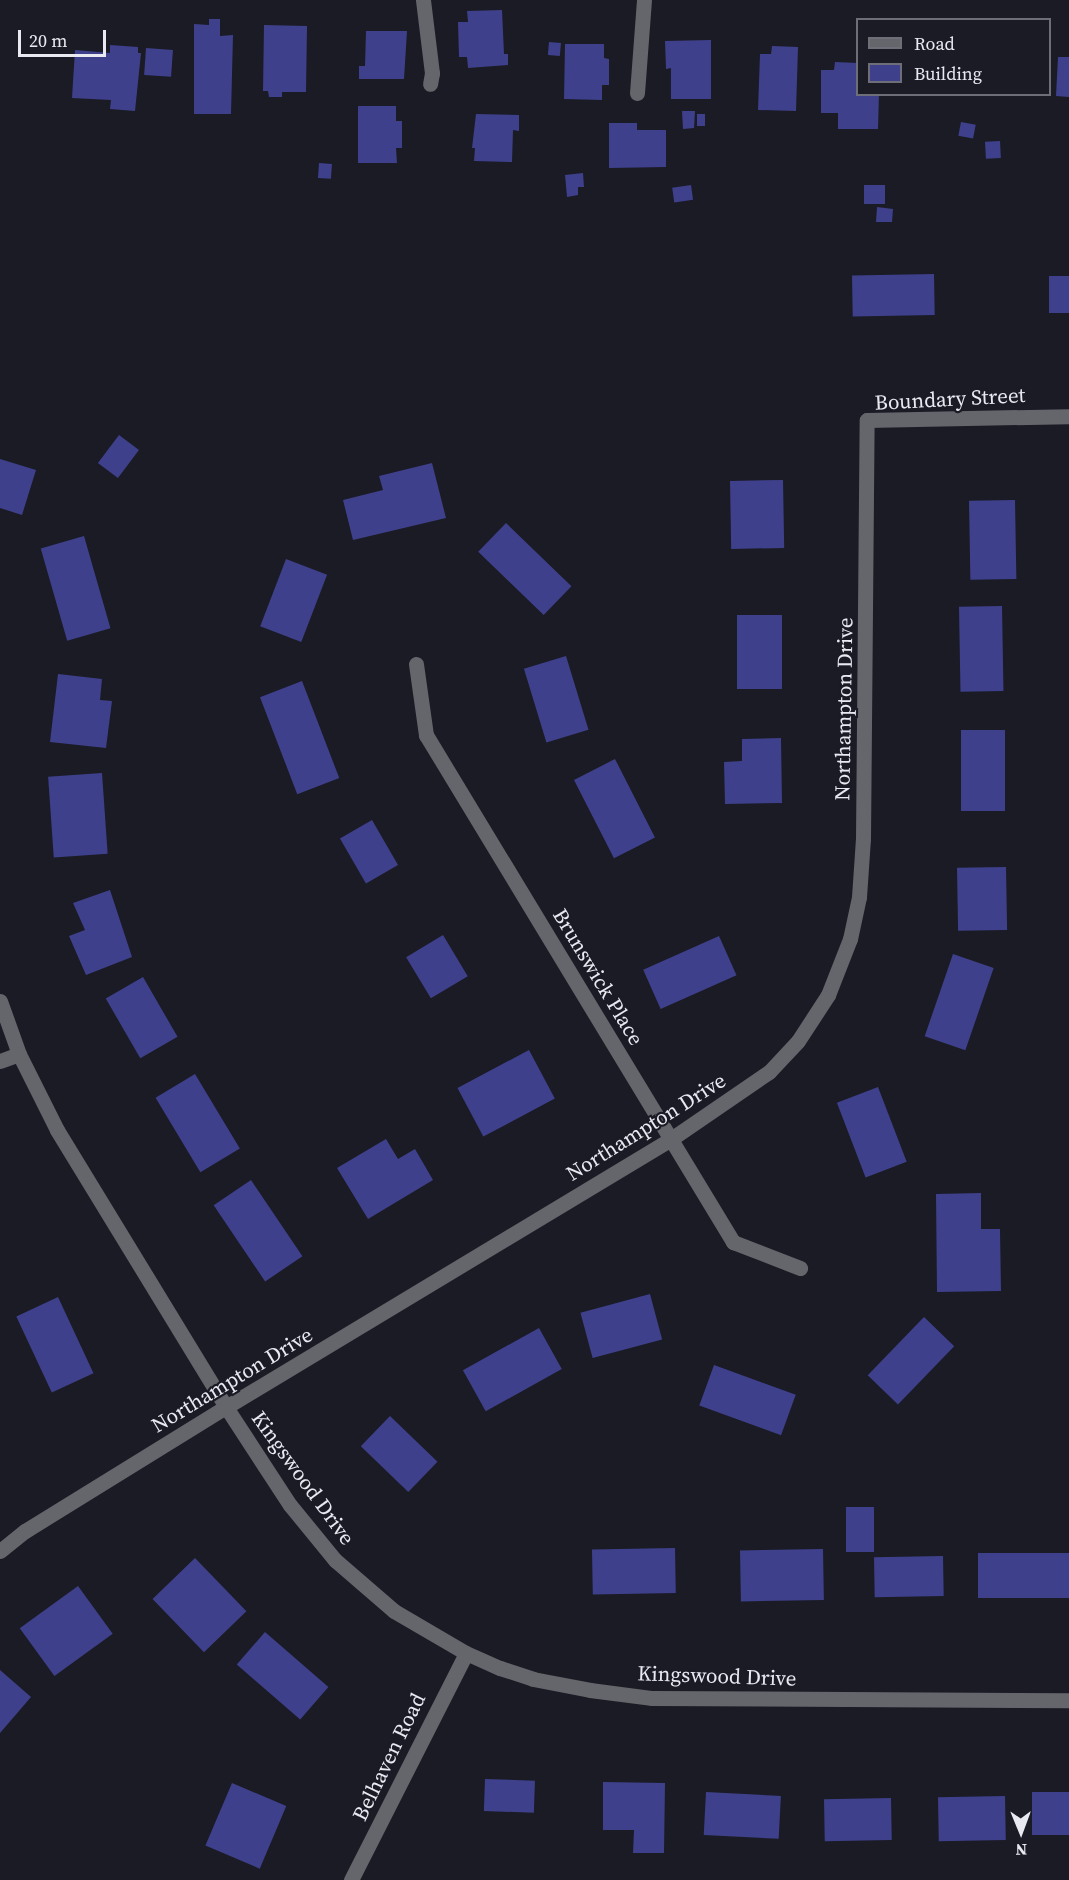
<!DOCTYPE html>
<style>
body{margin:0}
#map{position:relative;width:1069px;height:1880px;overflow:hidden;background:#1a1b25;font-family:"Source Serif 4",serif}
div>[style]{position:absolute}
.building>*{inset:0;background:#3f408b;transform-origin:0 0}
.minor>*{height:15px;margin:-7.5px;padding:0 7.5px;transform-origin:7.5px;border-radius:7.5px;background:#65666b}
span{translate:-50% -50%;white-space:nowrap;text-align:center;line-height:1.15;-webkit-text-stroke:4.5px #1a1b25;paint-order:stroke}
.street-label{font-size:21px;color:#e9eaf1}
.legend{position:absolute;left:856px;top:18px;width:195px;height:78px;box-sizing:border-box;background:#1a1b25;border:2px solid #6d6e77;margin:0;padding:8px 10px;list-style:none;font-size:18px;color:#e9eaf1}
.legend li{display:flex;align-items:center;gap:12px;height:30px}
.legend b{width:30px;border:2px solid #6d6e77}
.north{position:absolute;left:991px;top:1802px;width:60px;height:60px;-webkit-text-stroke:4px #1a1b25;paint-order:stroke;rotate:179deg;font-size:16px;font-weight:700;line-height:24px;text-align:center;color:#e9eaf1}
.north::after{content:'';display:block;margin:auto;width:21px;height:27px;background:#e9eaf1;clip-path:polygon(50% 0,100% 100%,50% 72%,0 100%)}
.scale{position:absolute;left:18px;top:30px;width:88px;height:27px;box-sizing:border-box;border:3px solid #e9eaf1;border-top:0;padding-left:8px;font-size:18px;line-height:21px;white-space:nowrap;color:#e9eaf1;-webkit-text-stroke:4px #1a1b25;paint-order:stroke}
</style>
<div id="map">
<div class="building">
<div style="clip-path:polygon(502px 10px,504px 54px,508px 54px,508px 65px,468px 68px,467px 57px,459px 57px,458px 22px,468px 22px,467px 11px)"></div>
<div style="clip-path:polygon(209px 19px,220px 19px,220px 36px,233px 35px,231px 114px,194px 114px,194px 24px,209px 25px)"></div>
<div style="clip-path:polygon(264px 25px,307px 26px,306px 92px,282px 92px,282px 97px,269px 97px,268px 91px,263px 91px)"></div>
<div style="clip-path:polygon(366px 31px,407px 31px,404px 79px,359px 79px,359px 66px,365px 66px)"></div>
<div style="clip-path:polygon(711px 40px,711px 99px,671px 99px,671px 68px,666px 69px,665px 41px)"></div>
<div style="left:549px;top:42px;width:12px;height:13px;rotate:5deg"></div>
<div style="clip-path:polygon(565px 44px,604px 44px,604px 58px,609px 59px,609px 85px,602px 85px,602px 100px,564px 99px)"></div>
<div style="clip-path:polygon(110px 45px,138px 47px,138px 53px,141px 53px,135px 111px,110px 109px,111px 100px,72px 98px,75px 50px,110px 53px)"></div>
<div style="clip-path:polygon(772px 46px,798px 47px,796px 111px,758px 110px,760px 54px,771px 54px)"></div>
<div style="left:146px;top:48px;width:27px;height:27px;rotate:4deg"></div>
<div style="clip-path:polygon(1058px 57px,1069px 57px,1069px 97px,1056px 96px)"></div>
<div style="clip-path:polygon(835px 62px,858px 63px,858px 94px,879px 94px,878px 129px,838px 129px,838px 113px,821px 113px,821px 70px,834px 70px)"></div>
<div style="clip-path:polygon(358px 106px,396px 106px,396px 121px,402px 121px,402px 148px,396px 148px,397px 163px,358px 163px)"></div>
<div style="clip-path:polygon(682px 111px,695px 111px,694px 128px,683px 129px)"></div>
<div style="clip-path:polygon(476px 114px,519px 115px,519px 131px,513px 130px,512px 162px,474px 161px,475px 148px,472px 148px)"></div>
<div style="left:697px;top:114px;width:8px;height:12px"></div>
<div style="left:961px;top:122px;width:15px;height:14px;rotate:11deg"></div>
<div style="clip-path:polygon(609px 123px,637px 123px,637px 130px,666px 130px,666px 167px,609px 168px)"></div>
<div style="left:1000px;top:141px;width:17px;height:15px;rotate:87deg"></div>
<div style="left:319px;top:163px;width:13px;height:15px;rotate:4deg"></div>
<div style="clip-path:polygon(583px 173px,584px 187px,578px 187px,578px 195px,567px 197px,565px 175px)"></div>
<div style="left:691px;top:185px;width:15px;height:19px;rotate:82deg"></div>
<div style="left:864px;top:185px;width:21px;height:19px"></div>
<div style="clip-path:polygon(877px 207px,893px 209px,892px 222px,876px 222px)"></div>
<div style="left:934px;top:274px;width:41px;height:82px;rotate:89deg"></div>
<div style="left:1049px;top:276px;width:20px;height:37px"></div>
<div style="left:119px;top:435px;width:25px;height:35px;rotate:37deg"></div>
<div style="clip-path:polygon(0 459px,36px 470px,22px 515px,0 508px)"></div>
<div style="clip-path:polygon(432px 463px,446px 518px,353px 540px,343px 500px,383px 490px,379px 476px)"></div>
<div style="left:783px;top:480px;width:68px;height:53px;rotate:89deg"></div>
<div style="left:1015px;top:500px;width:79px;height:46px;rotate:89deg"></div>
<div style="left:506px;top:523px;width:91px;height:40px;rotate:44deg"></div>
<div style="left:84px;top:536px;width:96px;height:45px;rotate:74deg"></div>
<div style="left:286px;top:559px;width:44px;height:72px;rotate:21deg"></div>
<div style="left:1002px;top:606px;width:85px;height:43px;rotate:89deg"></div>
<div style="left:737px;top:615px;width:45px;height:74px"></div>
<div style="left:566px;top:656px;width:77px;height:44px;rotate:73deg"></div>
<div style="clip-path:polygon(58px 674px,102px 679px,100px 700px,112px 701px,106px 748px,50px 742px)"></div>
<div style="left:302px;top:681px;width:104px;height:45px;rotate:69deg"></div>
<div style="left:961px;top:730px;width:44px;height:81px"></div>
<div style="clip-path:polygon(781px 738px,782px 803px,725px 804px,724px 762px,742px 761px,742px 739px)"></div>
<div style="left:615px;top:759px;width:88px;height:46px;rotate:63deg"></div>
<div style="left:102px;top:773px;width:81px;height:54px;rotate:86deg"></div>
<div style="left:372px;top:820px;width:52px;height:37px;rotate:60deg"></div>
<div style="left:1006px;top:867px;width:63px;height:49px;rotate:89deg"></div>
<div style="clip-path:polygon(110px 890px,132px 957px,86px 975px,69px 936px,85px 930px,73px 903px)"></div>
<div style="left:443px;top:935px;width:48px;height:43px;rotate:59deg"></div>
<div style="left:719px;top:936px;width:43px;height:83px;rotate:66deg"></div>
<div style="left:953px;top:954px;width:43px;height:87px;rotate:19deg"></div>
<div style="left:143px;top:977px;width:69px;height:43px;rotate:60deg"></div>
<div style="left:529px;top:1050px;width:55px;height:81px;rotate:62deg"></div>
<div style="left:195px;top:1074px;width:87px;height:46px;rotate:59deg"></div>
<div style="left:878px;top:1087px;width:80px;height:44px;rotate:69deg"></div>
<div style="clip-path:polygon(386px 1139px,398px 1159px,415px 1149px,433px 1180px,368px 1219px,337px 1168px)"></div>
<div style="left:251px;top:1180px;width:92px;height:45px;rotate:56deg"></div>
<div style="clip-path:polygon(981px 1193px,981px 1229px,1000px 1229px,1001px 1291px,937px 1292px,936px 1194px)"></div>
<div style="left:650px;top:1294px;width:47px;height:72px;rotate:75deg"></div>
<div style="left:58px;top:1297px;width:84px;height:46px;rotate:65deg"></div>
<div style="left:924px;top:1317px;width:42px;height:81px;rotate:44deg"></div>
<div style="left:539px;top:1328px;width:47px;height:87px;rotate:61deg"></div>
<div style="left:714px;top:1365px;width:87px;height:43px;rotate:20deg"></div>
<div style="left:390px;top:1416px;width:66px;height:42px;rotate:44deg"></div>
<div style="left:846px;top:1507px;width:28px;height:45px"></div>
<div style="left:675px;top:1548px;width:45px;height:83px;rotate:89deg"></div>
<div style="left:823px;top:1549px;width:51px;height:83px;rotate:89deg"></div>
<div style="left:1069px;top:1553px;width:45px;height:91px;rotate:90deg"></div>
<div style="left:943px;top:1556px;width:40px;height:69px;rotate:89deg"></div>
<div style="left:195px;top:1558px;width:74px;height:59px;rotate:46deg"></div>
<div style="left:78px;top:1586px;width:59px;height:72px;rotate:54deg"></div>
<div style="left:265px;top:1632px;width:84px;height:43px;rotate:41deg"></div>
<div style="clip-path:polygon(0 1670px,31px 1697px,0 1733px)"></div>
<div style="left:485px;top:1779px;width:50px;height:32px;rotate:2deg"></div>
<div style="clip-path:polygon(603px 1782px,665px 1783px,664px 1853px,633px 1853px,634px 1830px,603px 1830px)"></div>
<div style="left:232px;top:1783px;width:59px;height:68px;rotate:23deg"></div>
<div style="left:706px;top:1792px;width:75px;height:43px;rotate:3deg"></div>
<div style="left:1069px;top:1792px;width:43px;height:37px;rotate:90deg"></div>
<div style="left:1005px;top:1796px;width:44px;height:67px;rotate:89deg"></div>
<div style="left:891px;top:1798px;width:42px;height:67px;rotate:89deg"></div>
</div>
<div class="minor">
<div style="left:423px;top:0;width:74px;rotate:83deg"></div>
<div style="left:432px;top:73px;width:11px;rotate:100deg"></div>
<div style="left:637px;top:93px;width:93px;rotate:-85.7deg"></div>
<div style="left:416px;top:664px;width:72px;rotate:82deg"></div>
<div style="left:426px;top:735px;width:593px;rotate:58.8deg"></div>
<div style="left:733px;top:1242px;width:72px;rotate:21.2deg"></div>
<div style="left:0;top:1001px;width:56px;rotate:70.3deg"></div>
<div style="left:19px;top:1054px;width:85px;rotate:63.4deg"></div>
<div style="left:57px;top:1130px;width:324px;rotate:58.6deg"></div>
<div style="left:226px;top:1407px;width:117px;rotate:56.9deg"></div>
<div style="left:290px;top:1505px;width:71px;rotate:50.7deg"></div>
<div style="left:335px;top:1560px;width:78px;rotate:40.8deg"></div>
<div style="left:394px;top:1611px;width:83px;rotate:30.3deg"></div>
<div style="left:466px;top:1653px;width:37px;rotate:24deg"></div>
<div style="left:500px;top:1668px;width:35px;rotate:18deg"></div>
<div style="left:533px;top:1679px;width:58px;rotate:10.9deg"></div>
<div style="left:590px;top:1690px;width:63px;rotate:7.4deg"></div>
<div style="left:652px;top:1698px;width:417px;rotate:0.3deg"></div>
<div style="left:0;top:1061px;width:20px;rotate:-20deg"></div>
<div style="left:0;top:1551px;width:32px;rotate:-39deg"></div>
<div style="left:25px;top:1531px;width:236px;rotate:-31.7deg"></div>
<div style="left:226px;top:1407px;width:519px;rotate:-31.06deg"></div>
<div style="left:671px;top:1139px;width:119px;rotate:-34.4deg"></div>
<div style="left:769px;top:1072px;width:42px;rotate:-46.9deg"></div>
<div style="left:798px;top:1041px;width:55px;rotate:-56.9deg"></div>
<div style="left:828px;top:995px;width:60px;rotate:-68.6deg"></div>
<div style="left:850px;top:939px;width:43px;rotate:-77.9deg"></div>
<div style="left:859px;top:897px;width:58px;rotate:-86.1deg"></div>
<div style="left:863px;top:839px;width:419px;rotate:-89.5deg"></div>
<div style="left:867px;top:420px;width:202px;rotate:-1.1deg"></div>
<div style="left:351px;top:1880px;width:254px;rotate:-63.1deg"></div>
</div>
<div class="street-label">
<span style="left:950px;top:399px;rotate:-3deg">Boundary Street</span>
<span style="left:844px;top:709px;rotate:-89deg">Northampton Drive</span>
<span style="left:598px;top:977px;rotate:59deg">Brunswick Place</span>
<span style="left:646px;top:1127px;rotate:-32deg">Northampton Drive</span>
<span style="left:232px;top:1380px;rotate:-31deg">Northampton Drive</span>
<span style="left:303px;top:1478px;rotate:54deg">Kingswood Drive</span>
<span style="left:717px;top:1676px;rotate:2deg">Kingswood Drive</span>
<span style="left:389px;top:1757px;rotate:-64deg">Belhaven Road</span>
</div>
<ul class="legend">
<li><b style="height:8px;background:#65666b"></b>Road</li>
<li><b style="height:16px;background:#3f408b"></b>Building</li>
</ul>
<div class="north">N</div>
<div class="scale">20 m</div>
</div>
